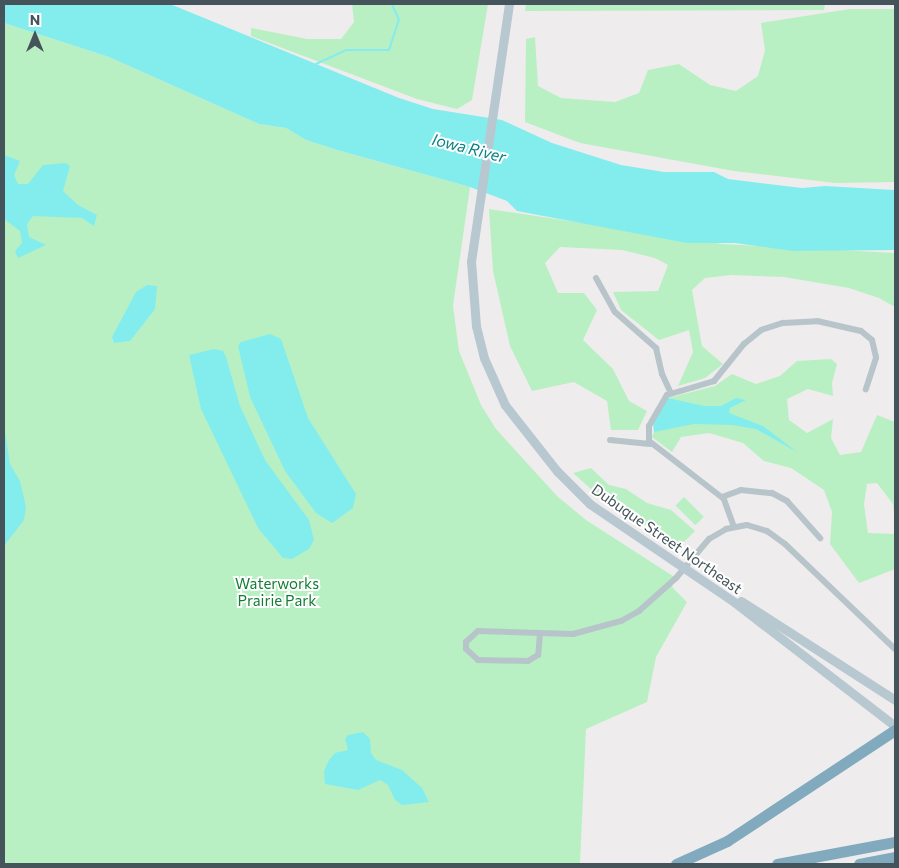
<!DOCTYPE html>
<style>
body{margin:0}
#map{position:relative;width:899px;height:868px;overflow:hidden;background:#efeced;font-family:Commissioner,sans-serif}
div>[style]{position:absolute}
.green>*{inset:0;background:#b8f0c3;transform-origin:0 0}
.water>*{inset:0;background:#83edee}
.stream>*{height:2px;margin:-1px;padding:0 1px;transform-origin:1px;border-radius:1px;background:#83edee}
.street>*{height:6px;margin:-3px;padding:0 3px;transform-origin:3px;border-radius:3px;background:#b7c5ca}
.secondary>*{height:9px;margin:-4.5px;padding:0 4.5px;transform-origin:4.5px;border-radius:4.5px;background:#b7c8d0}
.highway>*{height:11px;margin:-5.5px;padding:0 5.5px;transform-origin:5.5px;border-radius:5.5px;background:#82aabe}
span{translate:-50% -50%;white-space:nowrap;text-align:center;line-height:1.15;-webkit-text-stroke:4px #fff;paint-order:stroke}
.street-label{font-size:15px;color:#44545a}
.park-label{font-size:15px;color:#137d34}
.water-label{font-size:16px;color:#0a8284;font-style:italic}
.frame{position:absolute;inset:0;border:5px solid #44545a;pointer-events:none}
.north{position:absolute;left:10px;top:10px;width:50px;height:50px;-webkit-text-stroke:4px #fff;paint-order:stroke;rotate:0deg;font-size:14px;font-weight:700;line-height:20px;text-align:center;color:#44545a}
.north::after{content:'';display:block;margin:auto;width:18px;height:22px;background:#44545a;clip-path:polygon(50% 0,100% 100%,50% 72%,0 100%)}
</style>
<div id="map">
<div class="green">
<div style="clip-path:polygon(352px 4px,488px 4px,472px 100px,457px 109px,417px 99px,251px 36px,251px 28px,307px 39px,341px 39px,354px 22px)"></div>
<div style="clip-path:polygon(526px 4px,825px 4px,824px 10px,525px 11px)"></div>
<div style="clip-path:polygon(850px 9px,895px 9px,895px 182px,835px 183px,734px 171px,580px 143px,525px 122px,526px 39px,535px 37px,538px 86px,561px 98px,615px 102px,639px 93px,648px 70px,679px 64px,710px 85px,736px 91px,758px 76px,765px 50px,761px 23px)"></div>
<div style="clip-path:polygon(4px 23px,109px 57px,259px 124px,286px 128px,306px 140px,337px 150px,470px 187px,453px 306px,459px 351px,481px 405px,496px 429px,557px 496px,586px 520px,676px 578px,671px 583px,673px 588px,687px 602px,656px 657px,647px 702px,586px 729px,580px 864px,4px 864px)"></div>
<div style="clip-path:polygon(489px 209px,722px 244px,895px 253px,895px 307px,879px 298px,849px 288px,784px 277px,731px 275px,705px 278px,692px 290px,702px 346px,723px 364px,705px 378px,678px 386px,693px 352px,689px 330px,659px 340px,621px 310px,613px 292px,658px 291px,668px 265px,655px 258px,622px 250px,560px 247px,545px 263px,558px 293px,584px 293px,597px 310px,583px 340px,613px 369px,629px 401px,647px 411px,638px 430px,611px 430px,607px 401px,574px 382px,532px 391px,510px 346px,493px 271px)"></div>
<div style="clip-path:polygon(831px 359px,837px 364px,832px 383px,833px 396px,808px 389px,787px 399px,789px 420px,807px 433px,833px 419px,831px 438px,840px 455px,861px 452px,877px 415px,895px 422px,895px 525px,893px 504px,877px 483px,867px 484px,864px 504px,868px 533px,895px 534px,895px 569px,859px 583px,830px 544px,832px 512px,824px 490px,791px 468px,764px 461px,743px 443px,709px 433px,681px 437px,672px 452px,652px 437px,668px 398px,715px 386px,732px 374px,756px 384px,780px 376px,797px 361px)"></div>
<div style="clip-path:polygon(591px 468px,609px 485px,626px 489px,647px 503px,671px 510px,695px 531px,680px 546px,609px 505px,573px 473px)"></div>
<div style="left:684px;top:497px;width:28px;height:12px;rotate:45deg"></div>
</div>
<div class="water">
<div style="clip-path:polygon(4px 4px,170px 4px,399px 98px,433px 109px,502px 120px,552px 143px,621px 165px,664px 172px,714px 172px,728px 179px,802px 188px,825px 186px,895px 190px,895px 250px,793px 251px,735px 243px,687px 243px,517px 211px,507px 201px,470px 187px,337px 150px,306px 140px,286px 128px,259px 124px,109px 57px,4px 23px)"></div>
<div style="clip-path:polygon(4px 155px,20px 161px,14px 175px,18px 184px,28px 184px,43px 165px,66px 163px,70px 166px,63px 191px,78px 205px,97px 215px,94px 226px,82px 218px,33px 216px,27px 224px,29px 237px,46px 245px,18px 258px,15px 251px,22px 243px,20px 231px,4px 219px)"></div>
<div style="clip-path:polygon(147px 285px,157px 286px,155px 309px,130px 341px,114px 343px,112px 337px,136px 292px)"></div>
<div style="clip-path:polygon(270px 334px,281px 339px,308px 418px,356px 494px,353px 508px,332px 523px,316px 513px,285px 471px,250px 397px,238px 346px,241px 342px)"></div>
<div style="clip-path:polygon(214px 349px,223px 351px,226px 357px,240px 406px,265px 460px,309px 520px,314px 540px,309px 549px,292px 559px,283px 558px,258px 528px,201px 409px,189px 355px)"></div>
<div style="clip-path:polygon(668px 398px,704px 406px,721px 406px,736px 398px,746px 400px,730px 408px,729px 413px,763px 426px,797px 452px,756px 429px,732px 425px,694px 424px,654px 432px,653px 423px)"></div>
<div style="clip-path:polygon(4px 426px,10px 464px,20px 481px,26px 507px,24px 520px,4px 546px)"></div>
<div style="clip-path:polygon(363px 732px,370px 739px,371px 753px,376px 760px,402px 770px,422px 788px,429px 802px,402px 805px,395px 800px,388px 785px,380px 780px,358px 790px,325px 784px,324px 771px,329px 760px,335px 753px,348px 750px,345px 739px,348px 735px)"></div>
</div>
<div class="stream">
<div style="left:316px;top:64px;width:33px;rotate:-25deg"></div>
<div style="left:346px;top:50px;width:43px"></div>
<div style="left:389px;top:50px;width:32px;rotate:-72deg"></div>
<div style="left:399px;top:20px;width:17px;rotate:-114deg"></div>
</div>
<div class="street">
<div style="left:596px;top:278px;width:39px;rotate:61deg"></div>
<div style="left:615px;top:312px;width:55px;rotate:41.3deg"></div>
<div style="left:656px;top:348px;width:27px;rotate:77deg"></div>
<div style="left:662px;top:374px;width:21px;rotate:65deg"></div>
<div style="left:610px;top:440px;width:40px;rotate:5.7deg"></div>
<div style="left:722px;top:497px;width:20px;rotate:-20deg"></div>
<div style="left:741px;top:490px;width:31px;rotate:6deg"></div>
<div style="left:772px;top:493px;width:17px;rotate:28deg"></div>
<div style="left:787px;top:501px;width:50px;rotate:48.3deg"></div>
<div style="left:734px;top:527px;width:30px;rotate:-110deg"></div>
<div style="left:724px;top:499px;width:95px;rotate:-142.3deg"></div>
<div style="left:649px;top:441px;width:15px;rotate:-90deg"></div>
<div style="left:649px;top:426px;width:36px;rotate:-60deg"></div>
<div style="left:667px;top:395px;width:49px;rotate:-16.6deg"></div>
<div style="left:714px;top:381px;width:48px;rotate:-51deg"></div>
<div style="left:744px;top:344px;width:22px;rotate:-39deg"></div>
<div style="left:761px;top:330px;width:23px;rotate:-18deg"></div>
<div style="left:783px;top:323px;width:34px;rotate:-3deg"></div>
<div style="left:817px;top:321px;width:45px;rotate:12.8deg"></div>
<div style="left:861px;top:331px;width:14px;rotate:39deg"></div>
<div style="left:872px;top:340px;width:18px;rotate:77deg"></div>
<div style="left:876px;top:358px;width:33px;rotate:108deg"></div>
<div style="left:540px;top:634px;width:21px;rotate:95deg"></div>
<div style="left:538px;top:655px;width:12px;rotate:149deg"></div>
<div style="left:528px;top:661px;width:50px;rotate:-178.9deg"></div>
<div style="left:478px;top:660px;width:16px;rotate:-137deg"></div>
<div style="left:466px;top:649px;width:7px;rotate:-90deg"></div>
<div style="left:466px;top:642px;width:16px;rotate:-43deg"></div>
<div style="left:478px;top:631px;width:95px;rotate:1.8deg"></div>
<div style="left:573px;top:634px;width:50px;rotate:-15.2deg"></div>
<div style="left:621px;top:621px;width:21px;rotate:-29deg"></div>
<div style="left:639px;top:611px;width:50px;rotate:-41.7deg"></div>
<div style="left:676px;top:578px;width:51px;rotate:-49.8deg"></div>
<div style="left:709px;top:539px;width:20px;rotate:-30deg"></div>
<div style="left:726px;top:529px;width:21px;rotate:-11deg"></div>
<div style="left:747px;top:525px;width:21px;rotate:17deg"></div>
<div style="left:767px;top:531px;width:22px;rotate:36deg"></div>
<div style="left:785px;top:544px;width:152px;rotate:43.7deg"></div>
</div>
<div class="secondary">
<div style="left:509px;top:4px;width:260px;rotate:98.4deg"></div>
<div style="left:471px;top:261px;width:65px;rotate:85.6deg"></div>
<div style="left:476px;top:326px;width:33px;rotate:76deg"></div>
<div style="left:484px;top:358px;width:51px;rotate:65.9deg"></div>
<div style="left:505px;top:405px;width:84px;rotate:51.8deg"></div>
<div style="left:557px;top:471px;width:47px;rotate:45deg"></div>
<div style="left:590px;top:504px;width:174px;rotate:34.2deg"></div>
<div style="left:734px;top:602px;width:203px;rotate:37.6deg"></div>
<div style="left:741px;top:601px;width:183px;rotate:32.7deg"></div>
</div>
<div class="highway">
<div style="left:676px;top:864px;width:56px;rotate:-24.3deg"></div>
<div style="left:727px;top:841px;width:201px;rotate:-33.5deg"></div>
<div style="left:777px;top:864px;width:120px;rotate:-10.6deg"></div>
<div style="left:859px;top:864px;width:37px;rotate:-11deg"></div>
</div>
<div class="street-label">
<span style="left:667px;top:539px;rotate:35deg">Dubuque Street Northeast</span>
</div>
<div class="park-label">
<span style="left:277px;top:592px">Waterworks<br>Prairie Park</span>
</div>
<div class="water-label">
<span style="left:469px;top:148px;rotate:14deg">Iowa River</span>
</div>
<div class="frame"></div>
<div class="north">N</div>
</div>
